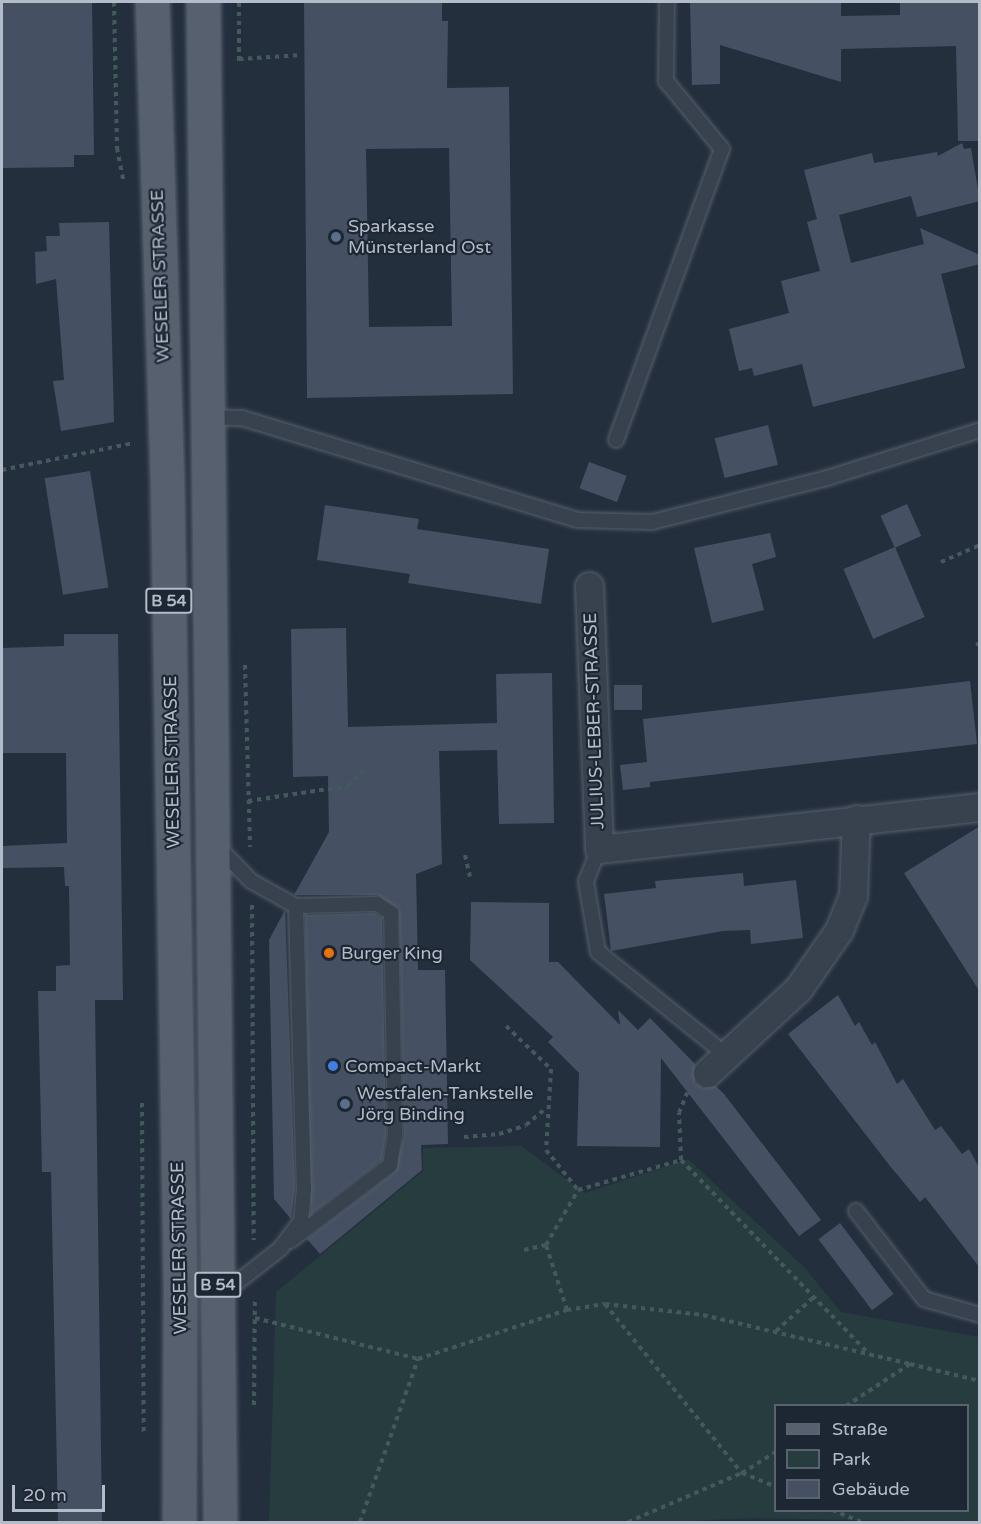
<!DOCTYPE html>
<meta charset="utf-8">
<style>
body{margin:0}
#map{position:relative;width:981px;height:1524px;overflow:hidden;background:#242f3e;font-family:"Varela Round",sans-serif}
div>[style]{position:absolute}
.green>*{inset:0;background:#263c3f}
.building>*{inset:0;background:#455162;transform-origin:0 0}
.path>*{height:4px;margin-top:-2px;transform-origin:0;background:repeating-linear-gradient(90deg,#44595c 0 4.5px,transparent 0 9px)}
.roads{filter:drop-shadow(0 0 2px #565f6c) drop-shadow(0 0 2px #565f6c)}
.service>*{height:14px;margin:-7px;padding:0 7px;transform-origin:7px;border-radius:7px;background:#38414e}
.minor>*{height:27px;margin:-13.5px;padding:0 13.5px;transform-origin:13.5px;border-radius:13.5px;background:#38414e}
.primary>*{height:33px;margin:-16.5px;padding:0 16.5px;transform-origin:16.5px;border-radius:16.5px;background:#56606e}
.dots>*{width:16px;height:16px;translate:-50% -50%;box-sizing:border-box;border:3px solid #1d2633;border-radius:50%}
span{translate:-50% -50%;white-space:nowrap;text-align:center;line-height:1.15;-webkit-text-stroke:4.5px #1d2633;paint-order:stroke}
.shield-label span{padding:2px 4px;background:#1d2633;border:2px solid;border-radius:4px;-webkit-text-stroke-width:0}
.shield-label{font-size:16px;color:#b4bcc9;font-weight:700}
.poi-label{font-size:18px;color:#b4bcc9}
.left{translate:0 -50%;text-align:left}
.street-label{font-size:18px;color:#b4bcc9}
.frame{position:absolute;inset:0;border:3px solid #b4bcc9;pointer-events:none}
.legend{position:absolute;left:774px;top:1404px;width:195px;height:108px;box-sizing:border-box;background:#1d2633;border:2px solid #59626f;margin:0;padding:8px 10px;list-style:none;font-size:18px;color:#b4bcc9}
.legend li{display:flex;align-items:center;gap:12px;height:30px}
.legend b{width:30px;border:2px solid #59626f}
.scale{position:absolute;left:12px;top:1485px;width:93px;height:27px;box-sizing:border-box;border:3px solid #b4bcc9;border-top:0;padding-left:8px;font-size:18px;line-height:21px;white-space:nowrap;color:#b4bcc9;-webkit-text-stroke:4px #1d2633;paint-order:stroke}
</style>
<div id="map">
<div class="green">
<div style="clip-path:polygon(evenodd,521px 1146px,585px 1193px,688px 1159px,805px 1268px,841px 1312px,979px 1337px,979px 1522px,754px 1518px,667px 1522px,269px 1522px,276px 1292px,423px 1171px,423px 1148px,521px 1146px,776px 1406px,968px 1406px,968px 1510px,776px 1510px,776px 1406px)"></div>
</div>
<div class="building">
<div style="clip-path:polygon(2px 2px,92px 2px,94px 155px,74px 155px,74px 167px,2px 168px)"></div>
<div style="clip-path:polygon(evenodd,304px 2px,442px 2px,442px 21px,448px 21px,447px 88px,509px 87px,513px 394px,307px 398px,304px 2px,449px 148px,452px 326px,369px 327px,366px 149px,449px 148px)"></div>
<div style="clip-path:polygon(690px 2px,841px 2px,841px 16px,900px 15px,900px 2px,980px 2px,980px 141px,958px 141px,956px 46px,841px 49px,841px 82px,720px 45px,720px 84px,692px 85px)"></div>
<div style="clip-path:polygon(962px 143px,964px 149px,971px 148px,980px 201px,917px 217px,911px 196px,839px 215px,851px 263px,924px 244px,920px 228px,980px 255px,980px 264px,941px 274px,965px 368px,813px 407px,802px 364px,754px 376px,752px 368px,739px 371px,729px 329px,789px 313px,781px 281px,820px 271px,807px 222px,817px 219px,804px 170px,872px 153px,874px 163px,937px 152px,938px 156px)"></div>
<div style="clip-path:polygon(109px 222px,114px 422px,61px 431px,53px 381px,64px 380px,56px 279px,36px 284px,35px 252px,47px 251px,46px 236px,60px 236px,59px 223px)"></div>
<div style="left:768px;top:425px;width:41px;height:55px;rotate:76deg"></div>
<div style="left:589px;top:462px;width:40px;height:28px;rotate:20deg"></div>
<div style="left:90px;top:471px;width:118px;height:46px;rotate:81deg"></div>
<div style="left:907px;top:504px;width:35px;height:29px;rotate:66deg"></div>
<div style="clip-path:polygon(325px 505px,419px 519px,417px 529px,549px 549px,541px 604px,408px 583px,410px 574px,317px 560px)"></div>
<div style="clip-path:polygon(770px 533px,776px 557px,752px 564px,764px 610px,712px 623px,694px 548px)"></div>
<div style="left:895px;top:547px;width:76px;height:56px;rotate:67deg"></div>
<div style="clip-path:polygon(346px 628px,348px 727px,497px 723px,496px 674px,552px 673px,554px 823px,499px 824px,497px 750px,439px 751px,442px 864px,416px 874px,418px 970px,445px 970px,448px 1144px,421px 1145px,422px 1170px,320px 1254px,307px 1239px,395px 1172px,404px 1135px,399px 909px,377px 895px,294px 895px,329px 832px,328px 776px,293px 777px,291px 629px)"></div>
<div style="clip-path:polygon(64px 634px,118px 634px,123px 1000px,95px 1000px,102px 1522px,58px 1522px,51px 1172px,42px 1172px,38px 991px,56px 991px,56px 966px,70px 965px,69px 886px,65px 886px,64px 867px,2px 868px,2px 846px,67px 843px,66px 753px,2px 753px,2px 648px,64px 646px)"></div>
<div style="clip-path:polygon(970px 681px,977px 744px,650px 782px,650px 787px,623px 790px,620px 765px,647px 762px,643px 719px)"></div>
<div style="left:614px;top:685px;width:28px;height:25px"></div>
<div style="clip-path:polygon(980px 826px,980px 992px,904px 873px)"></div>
<div style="clip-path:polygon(743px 873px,744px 886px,796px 880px,803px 938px,751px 944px,750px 930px,723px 931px,611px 951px,604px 894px,656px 888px,655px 881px)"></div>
<div style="clip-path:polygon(471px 902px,549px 903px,549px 962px,558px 962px,620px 1025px,618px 1010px,638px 1030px,650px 1018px,695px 1064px,695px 1083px,703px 1088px,716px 1086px,724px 1094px,821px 1220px,799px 1236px,661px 1058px,660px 1147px,577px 1146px,579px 1073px,548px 1042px,553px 1037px,470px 960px)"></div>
<div style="clip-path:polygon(285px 910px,295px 1188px,291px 1219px,274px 1199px,269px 940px)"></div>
<div style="clip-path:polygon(374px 913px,382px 918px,386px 1134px,382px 1160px,311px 1214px,305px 915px)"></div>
<div style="clip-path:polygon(838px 995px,855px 1026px,859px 1022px,872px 1045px,875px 1042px,897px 1084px,903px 1079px,935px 1130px,941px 1126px,962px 1154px,969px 1149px,980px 1169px,980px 1268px,925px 1197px,920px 1202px,890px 1166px,788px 1034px)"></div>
<div style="left:840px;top:1223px;width:89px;height:27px;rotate:53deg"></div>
</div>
<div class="path">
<div style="left:114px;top:2px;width:146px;rotate:88.8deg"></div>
<div style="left:117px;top:148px;width:33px;rotate:79deg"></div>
<div style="left:239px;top:59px;width:63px;rotate:-3.6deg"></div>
<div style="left:239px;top:61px;width:59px;rotate:-90deg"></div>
<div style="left:2px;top:470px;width:135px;rotate:-11.6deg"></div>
<div style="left:941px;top:562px;width:43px;rotate:-23.6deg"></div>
<div style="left:976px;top:645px;width:4px;rotate:-27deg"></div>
<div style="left:245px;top:665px;width:182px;rotate:88.4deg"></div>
<div style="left:248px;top:801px;width:101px;rotate:-8.5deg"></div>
<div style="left:348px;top:786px;width:21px;rotate:-43deg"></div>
<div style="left:465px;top:855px;width:22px;rotate:77deg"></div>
<div style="left:252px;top:905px;width:335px;rotate:89.7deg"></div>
<div style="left:506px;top:1026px;width:62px;rotate:43.7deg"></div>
<div style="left:551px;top:1069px;width:81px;rotate:93.5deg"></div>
<div style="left:546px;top:1150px;width:51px;rotate:51.3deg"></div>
<div style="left:142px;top:1103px;width:329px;rotate:89.7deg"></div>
<div style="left:464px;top:1137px;width:35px;rotate:-5deg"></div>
<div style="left:499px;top:1134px;width:28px;rotate:-18deg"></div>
<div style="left:526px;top:1125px;width:26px;rotate:-40deg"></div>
<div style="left:681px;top:1160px;width:270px;rotate:45.9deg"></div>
<div style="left:524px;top:1250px;width:23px;rotate:-13deg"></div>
<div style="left:605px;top:1304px;width:218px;rotate:51deg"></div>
<div style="left:742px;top:1473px;width:37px;rotate:22deg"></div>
<div style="left:567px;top:1310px;width:68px;rotate:-107.9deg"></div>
<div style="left:546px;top:1245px;width:64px;rotate:-59.8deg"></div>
<div style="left:578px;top:1190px;width:107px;rotate:-16.2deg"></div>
<div style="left:681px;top:1160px;width:47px;rotate:-92.4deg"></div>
<div style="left:679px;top:1113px;width:22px;rotate:-68deg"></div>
<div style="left:255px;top:1318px;width:168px;rotate:14.1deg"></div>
<div style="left:418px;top:1359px;width:157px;rotate:-18.2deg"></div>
<div style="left:567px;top:1310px;width:38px;rotate:-9deg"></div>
<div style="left:605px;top:1304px;width:99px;rotate:6.4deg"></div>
<div style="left:703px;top:1315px;width:213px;rotate:13.3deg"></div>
<div style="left:776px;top:1331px;width:52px;rotate:-41.9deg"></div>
<div style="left:254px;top:1405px;width:107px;rotate:-89.5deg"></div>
<div style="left:846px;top:1406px;width:77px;rotate:-33.3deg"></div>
<div style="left:910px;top:1364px;width:72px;rotate:13.7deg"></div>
<div style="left:832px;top:1510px;width:31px;rotate:22deg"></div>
<div style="left:360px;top:1522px;width:173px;rotate:-70.4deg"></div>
<div style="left:628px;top:1522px;width:124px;rotate:-23.3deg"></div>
<div style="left:742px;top:1473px;width:40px;rotate:-32deg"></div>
</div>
<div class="roads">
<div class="service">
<div style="left:208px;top:417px;width:34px;rotate:2deg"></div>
<div style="left:242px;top:418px;width:350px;rotate:16.9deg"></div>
<div style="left:577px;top:520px;width:75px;rotate:1.5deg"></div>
<div style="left:652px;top:522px;width:180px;rotate:-14.1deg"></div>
<div style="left:827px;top:478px;width:160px;rotate:-17.4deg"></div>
<div style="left:616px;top:440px;width:310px;rotate:-70deg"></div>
<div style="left:722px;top:149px;width:88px;rotate:-129.5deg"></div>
<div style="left:666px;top:81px;width:79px;rotate:-89.3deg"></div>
<div style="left:217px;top:846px;width:49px;rotate:45.8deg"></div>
<div style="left:251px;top:881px;width:51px;rotate:29.1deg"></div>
<div style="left:296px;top:906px;width:282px;rotate:88.4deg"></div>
<div style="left:304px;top:1188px;width:33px;rotate:95deg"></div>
<div style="left:301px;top:1221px;width:34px;rotate:127deg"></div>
<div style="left:281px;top:1248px;width:78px;rotate:141.8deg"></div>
<div style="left:599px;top:849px;width:35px;rotate:112deg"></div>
<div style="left:586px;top:882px;width:71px;rotate:80.3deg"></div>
<div style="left:598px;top:952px;width:164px;rotate:38.8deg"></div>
<div style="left:856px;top:1211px;width:111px;rotate:52.3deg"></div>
<div style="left:924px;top:1299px;width:58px;rotate:15.9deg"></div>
<div style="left:290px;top:1241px;width:126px;rotate:-37.2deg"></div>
<div style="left:390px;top:1165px;width:30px;rotate:-81deg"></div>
<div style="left:395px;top:1135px;width:222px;rotate:-91deg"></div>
<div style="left:391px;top:913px;width:17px;rotate:-147deg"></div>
<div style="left:377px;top:904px;width:81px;rotate:178.6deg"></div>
</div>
<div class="minor">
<div style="left:589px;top:586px;width:263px;rotate:87.8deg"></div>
<div style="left:599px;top:849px;width:383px;rotate:-6.3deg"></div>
<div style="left:707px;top:1073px;width:124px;rotate:-42.7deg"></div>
<div style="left:798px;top:989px;width:72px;rotate:-55.2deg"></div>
<div style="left:839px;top:930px;width:37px;rotate:-68deg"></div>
<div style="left:853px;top:896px;width:77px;rotate:-87.8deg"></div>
</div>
<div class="primary">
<div style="left:152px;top:2px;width:475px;rotate:88.2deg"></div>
<div style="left:167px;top:477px;width:808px;rotate:89.08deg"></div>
<div style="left:180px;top:1285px;width:237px;rotate:90.2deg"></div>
<div style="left:203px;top:2px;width:1520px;rotate:89.36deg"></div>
</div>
</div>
<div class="dots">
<div style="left:336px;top:237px;background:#5c6f8a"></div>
<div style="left:329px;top:953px;background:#e8710a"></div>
<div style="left:333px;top:1066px;background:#3f7fe0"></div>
<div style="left:345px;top:1104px;background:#5c6f8a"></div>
</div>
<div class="shield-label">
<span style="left:169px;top:601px">B 54</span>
<span style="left:218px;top:1285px">B 54</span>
</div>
<div class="poi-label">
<span class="left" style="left:348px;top:237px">Sparkasse<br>Münsterland Ost</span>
<span class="left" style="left:341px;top:953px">Burger King</span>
<span class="left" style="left:345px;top:1066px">Compact-Markt</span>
<span class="left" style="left:357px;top:1104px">Westfalen-Tankstelle<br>Jörg Binding</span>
</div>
<div class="street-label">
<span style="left:160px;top:276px;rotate:-92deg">WESELER STRASSE</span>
<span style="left:594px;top:721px;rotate:-92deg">JULIUS-LEBER-STRASSE</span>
<span style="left:172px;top:762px;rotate:-91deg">WESELER STRASSE</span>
<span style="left:179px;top:1248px;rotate:-91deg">WESELER STRASSE</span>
</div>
<div class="frame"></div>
<ul class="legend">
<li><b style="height:8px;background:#56606e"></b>Straße</li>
<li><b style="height:16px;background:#263c3f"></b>Park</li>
<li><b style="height:16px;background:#455162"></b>Gebäude</li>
</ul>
<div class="scale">20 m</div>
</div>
